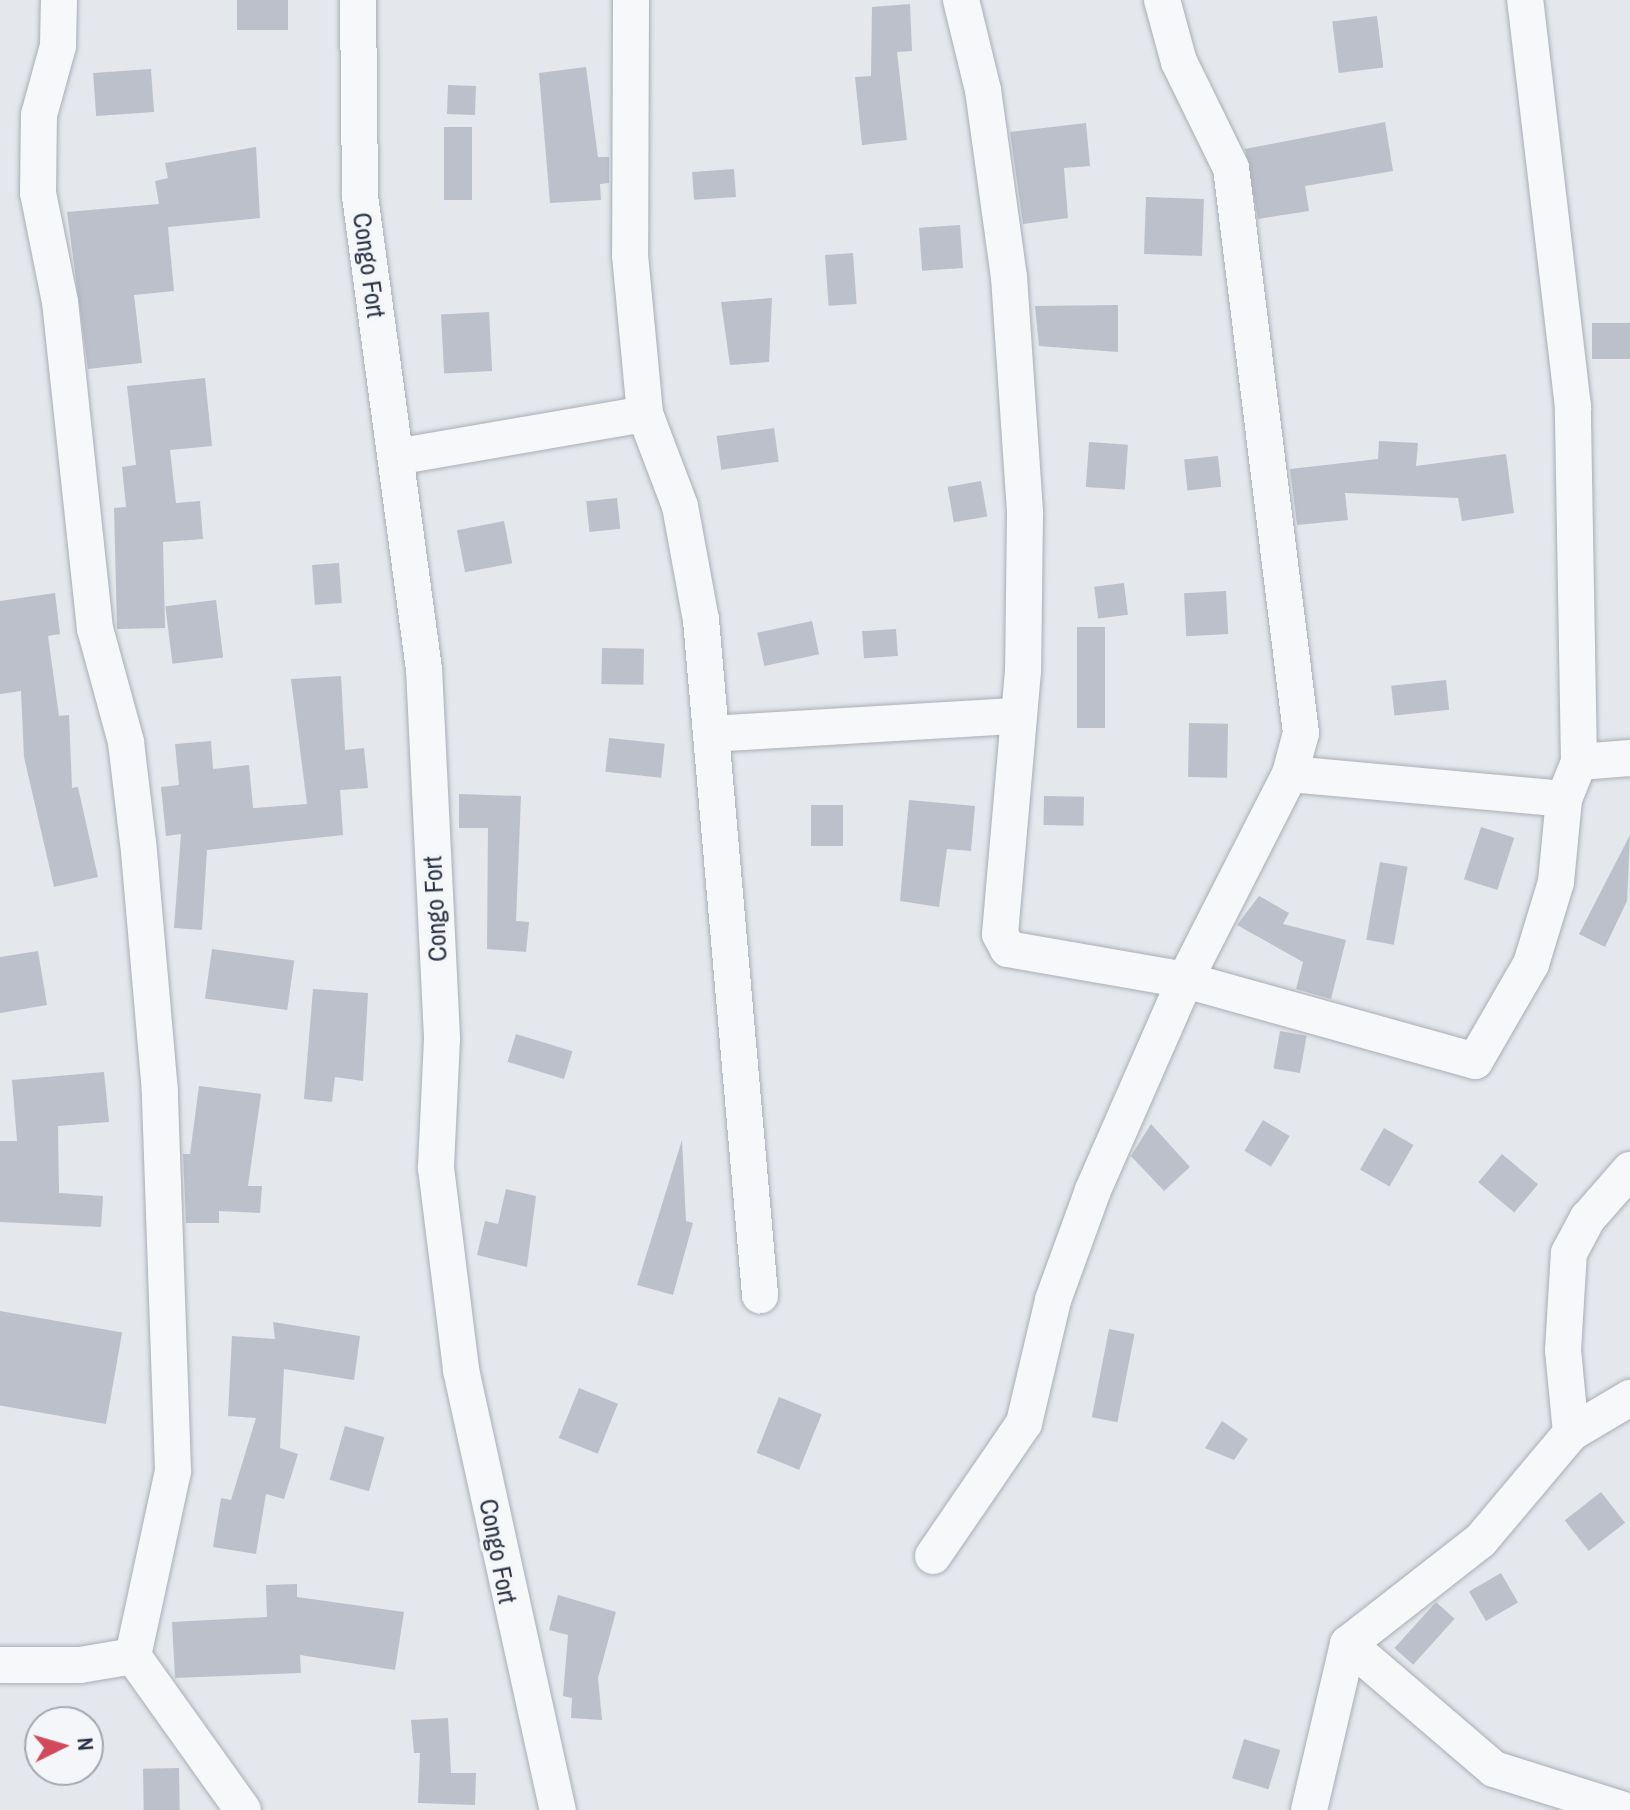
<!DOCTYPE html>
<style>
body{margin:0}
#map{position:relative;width:1630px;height:1810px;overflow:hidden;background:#e4e7ec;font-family:"Archivo Narrow",sans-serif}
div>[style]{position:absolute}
.building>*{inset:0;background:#bbc0ca;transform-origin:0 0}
.roads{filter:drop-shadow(0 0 2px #a9aeb7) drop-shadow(0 0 2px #a9aeb7)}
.minor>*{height:36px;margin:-18px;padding:0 18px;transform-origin:18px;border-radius:18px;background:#f7f8fa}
span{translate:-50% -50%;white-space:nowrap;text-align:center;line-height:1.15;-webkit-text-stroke:7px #f4f6f9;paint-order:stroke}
.street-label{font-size:26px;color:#2b3445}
.north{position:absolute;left:24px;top:1706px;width:80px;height:80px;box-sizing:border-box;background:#f4f6f9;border:2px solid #a4a8b1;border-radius:50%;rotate:85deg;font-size:22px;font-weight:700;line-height:32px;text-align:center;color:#2b3445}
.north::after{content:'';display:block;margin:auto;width:28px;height:36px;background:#d1495b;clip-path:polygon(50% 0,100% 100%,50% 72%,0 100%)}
</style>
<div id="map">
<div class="building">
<div style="left:237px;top:0;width:51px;height:30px"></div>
<div style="clip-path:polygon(910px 4px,912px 51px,897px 52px,907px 140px,862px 145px,855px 77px,871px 76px,872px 7px)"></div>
<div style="left:1377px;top:16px;width:52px;height:45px;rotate:83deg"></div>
<div style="clip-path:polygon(586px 67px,598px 157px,609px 157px,609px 183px,600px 184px,601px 200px,550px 203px,539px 73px)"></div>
<div style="left:151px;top:69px;width:43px;height:58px;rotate:86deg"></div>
<div style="left:448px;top:85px;width:28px;height:29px;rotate:2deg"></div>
<div style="clip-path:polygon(1385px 122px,1393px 171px,1305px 186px,1309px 211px,1258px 219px,1245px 149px)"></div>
<div style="clip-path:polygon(1086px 123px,1090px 166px,1064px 168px,1068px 218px,1023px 224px,1010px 132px)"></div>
<div style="left:444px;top:127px;width:28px;height:73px"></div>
<div style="clip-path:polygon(256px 147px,260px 218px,168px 227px,174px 291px,134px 295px,142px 363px,88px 369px,67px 212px,159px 204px,155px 181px,168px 178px,165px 163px)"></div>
<div style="left:734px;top:169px;width:28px;height:42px;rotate:86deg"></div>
<div style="left:1146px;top:197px;width:58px;height:57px;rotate:2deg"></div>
<div style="left:960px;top:225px;width:43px;height:41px;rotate:86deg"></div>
<div style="left:853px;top:253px;width:51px;height:28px;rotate:86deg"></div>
<div style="clip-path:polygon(772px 298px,769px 362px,730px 365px,721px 302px)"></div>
<div style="clip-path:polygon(1118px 305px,1118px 352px,1039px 346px,1035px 306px)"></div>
<div style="left:489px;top:312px;width:59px;height:48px;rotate:87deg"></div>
<div style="left:1630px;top:323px;width:36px;height:38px;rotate:90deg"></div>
<div style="clip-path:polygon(205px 378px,212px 446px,170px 450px,176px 503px,200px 501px,203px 539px,163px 542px,165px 628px,117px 629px,114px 508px,126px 507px,122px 467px,136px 465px,127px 386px)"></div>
<div style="left:774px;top:428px;width:34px;height:58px;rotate:82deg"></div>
<div style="clip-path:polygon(1379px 441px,1418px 443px,1416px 466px,1506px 454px,1514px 513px,1462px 521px,1458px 498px,1345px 493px,1348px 520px,1297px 525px,1290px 469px,1378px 459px)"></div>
<div style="left:1089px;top:442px;width:39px;height:45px;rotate:4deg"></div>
<div style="left:1218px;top:456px;width:31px;height:34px;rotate:84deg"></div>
<div style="left:981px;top:481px;width:36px;height:34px;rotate:80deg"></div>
<div style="left:617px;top:498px;width:31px;height:31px;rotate:84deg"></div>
<div style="left:504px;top:521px;width:43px;height:48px;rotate:79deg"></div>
<div style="left:339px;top:563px;width:40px;height:27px;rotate:86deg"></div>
<div style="left:1124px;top:583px;width:32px;height:30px;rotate:83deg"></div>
<div style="left:1226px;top:591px;width:43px;height:42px;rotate:87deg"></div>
<div style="clip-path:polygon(55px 593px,60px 634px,48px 636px,59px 716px,69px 715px,72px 788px,78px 787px,98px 877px,54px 887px,24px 757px,21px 691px,0 694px,0 601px)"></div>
<div style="left:216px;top:600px;width:58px;height:51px;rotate:83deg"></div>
<div style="left:812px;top:621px;width:34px;height:56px;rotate:78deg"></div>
<div style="left:1077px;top:627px;width:28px;height:101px"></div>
<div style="left:896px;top:629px;width:27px;height:34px;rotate:86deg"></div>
<div style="left:602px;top:648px;width:42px;height:36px;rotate:1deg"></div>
<div style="clip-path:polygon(341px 676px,345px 750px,364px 748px,368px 788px,340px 790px,343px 835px,207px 850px,202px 930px,174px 928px,181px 834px,166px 836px,161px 787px,179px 785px,175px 744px,211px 741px,213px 769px,249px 765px,253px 808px,307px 804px,291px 679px)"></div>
<div style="left:1446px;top:680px;width:30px;height:55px;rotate:84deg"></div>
<div style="left:1189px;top:723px;width:39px;height:54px;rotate:1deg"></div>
<div style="left:609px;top:738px;width:56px;height:34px;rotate:6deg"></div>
<div style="clip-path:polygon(459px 794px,521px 796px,516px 921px,529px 922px,526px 952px,487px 949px,488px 828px,459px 828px)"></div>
<div style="left:1044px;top:796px;width:40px;height:29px;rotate:1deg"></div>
<div style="clip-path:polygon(909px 800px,975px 806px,971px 851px,947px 849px,939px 907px,900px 901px)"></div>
<div style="left:811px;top:805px;width:32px;height:41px"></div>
<div style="left:1481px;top:827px;width:35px;height:55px;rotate:18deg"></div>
<div style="clip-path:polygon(1630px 835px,1627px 901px,1605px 947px,1579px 934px)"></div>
<div style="left:1380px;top:862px;width:28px;height:79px;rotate:10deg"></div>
<div style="clip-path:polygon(1259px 896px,1289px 913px,1283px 924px,1346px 940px,1331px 999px,1296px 989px,1303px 962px,1237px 925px)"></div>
<div style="left:212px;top:949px;width:83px;height:50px;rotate:8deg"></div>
<div style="clip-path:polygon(38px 951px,47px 1005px,0 1013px,0 957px)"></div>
<div style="clip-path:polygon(313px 989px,368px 993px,363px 1081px,335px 1077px,332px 1102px,304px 1099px)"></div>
<div style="left:1280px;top:1031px;width:27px;height:38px;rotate:10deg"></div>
<div style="left:516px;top:1034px;width:59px;height:29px;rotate:17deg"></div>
<div style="clip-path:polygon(104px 1072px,109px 1122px,58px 1126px,59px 1193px,103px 1196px,101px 1227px,0 1222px,0 1141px,17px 1141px,12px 1080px)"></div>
<div style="clip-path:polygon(199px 1086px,261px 1094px,248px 1186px,262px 1186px,260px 1213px,219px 1211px,219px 1223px,186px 1223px,183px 1154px,190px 1154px)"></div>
<div style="left:1263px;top:1120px;width:31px;height:36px;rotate:31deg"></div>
<div style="clip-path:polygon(1151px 1124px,1190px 1167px,1164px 1191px,1131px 1156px)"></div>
<div style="left:1384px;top:1128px;width:34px;height:48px;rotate:30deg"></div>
<div style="clip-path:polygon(682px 1140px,686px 1221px,693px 1223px,673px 1295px,637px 1285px)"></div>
<div style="left:1502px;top:1154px;width:47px;height:37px;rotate:40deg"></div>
<div style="clip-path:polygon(506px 1189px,536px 1196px,527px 1267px,477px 1255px,485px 1221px,498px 1224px)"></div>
<div style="left:0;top:1311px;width:124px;height:93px;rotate:10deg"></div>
<div style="clip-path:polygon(273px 1322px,360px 1336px,354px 1380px,284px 1369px,280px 1448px,298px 1454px,284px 1499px,266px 1494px,256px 1554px,213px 1547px,221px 1498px,231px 1500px,256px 1418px,228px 1416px,232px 1336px,275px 1339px)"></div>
<div style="left:1109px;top:1329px;width:26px;height:90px;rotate:11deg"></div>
<div style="left:579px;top:1388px;width:42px;height:54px;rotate:22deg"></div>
<div style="left:779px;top:1397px;width:46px;height:60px;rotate:22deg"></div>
<div style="clip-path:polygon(1222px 1421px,1248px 1439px,1234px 1460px,1205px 1448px)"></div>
<div style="left:345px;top:1426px;width:41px;height:56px;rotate:16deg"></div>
<div style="left:1601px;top:1492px;width:39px;height:46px;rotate:52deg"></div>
<div style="left:1501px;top:1573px;width:34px;height:37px;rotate:60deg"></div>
<div style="clip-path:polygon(297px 1584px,297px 1597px,404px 1612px,395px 1670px,300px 1655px,301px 1673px,175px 1678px,172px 1622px,267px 1617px,266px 1585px)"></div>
<div style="clip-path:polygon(558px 1595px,616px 1612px,598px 1678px,602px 1720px,571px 1718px,572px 1698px,563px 1696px,568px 1635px,549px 1630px)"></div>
<div style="left:1436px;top:1602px;width:25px;height:62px;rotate:42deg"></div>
<div style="clip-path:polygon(448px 1718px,451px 1773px,476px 1773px,475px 1805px,418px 1803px,420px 1753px,414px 1753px,411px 1720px)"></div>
<div style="left:1244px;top:1739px;width:38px;height:41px;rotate:17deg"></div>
<div style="left:179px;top:1768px;width:42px;height:36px;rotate:89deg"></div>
</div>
<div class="roads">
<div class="minor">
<div style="left:358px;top:0;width:196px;rotate:89.4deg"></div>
<div style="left:360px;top:196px;width:477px;rotate:82.3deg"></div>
<div style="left:424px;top:669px;width:370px;rotate:87.2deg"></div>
<div style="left:442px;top:1039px;width:129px;rotate:92.7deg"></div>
<div style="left:436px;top:1168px;width:204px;rotate:82.9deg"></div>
<div style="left:461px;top:1370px;width:451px;rotate:77.6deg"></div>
<div style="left:631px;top:0;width:255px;rotate:90.2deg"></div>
<div style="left:630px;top:255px;width:160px;rotate:84.6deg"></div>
<div style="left:645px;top:414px;width:98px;rotate:69.2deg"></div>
<div style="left:680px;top:506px;width:116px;rotate:79.6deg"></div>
<div style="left:701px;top:620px;width:678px;rotate:85deg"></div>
<div style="left:961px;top:0;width:93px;rotate:76.3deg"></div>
<div style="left:983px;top:90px;width:189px;rotate:82.1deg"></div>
<div style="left:1009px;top:277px;width:238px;rotate:86.1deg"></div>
<div style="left:1025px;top:514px;width:157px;rotate:90.7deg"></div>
<div style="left:1023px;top:671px;width:264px;rotate:95deg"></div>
<div style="left:1000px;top:934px;width:17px;rotate:62deg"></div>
<div style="left:1008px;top:949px;width:180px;rotate:9.9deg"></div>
<div style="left:1185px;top:980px;width:301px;rotate:15.6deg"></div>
<div style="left:1475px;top:1061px;width:112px;rotate:-60deg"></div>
<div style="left:1531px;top:964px;width:86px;rotate:-73deg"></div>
<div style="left:1556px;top:882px;width:83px;rotate:-84.5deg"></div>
<div style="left:1564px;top:799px;width:40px;rotate:-68deg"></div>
<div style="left:1579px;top:762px;width:355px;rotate:-91deg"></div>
<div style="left:1573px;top:407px;width:410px;rotate:-96.7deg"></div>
<div style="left:396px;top:457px;width:253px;rotate:-9.8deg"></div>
<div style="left:711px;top:734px;width:306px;rotate:-3.4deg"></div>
<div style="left:1579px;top:762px;width:51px;rotate:-4.5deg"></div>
<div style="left:1290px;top:774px;width:275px;rotate:5.2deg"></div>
<div style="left:1571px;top:1433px;width:83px;rotate:-95.5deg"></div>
<div style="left:1563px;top:1350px;width:97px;rotate:-86.5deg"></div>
<div style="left:1569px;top:1253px;width:40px;rotate:-62deg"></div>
<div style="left:1588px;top:1218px;width:64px;rotate:-48.8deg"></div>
<div style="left:933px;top:1556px;width:161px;rotate:-55.6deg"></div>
<div style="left:1024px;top:1423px;width:126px;rotate:-76.7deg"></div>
<div style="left:1053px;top:1300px;width:117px;rotate:-70deg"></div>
<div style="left:1093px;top:1190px;width:229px;rotate:-66.3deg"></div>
<div style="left:1185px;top:980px;width:231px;rotate:-63deg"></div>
<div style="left:1290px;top:774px;width:42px;rotate:-75deg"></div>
<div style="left:1301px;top:733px;width:569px;rotate:-97.06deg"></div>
<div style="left:1231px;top:168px;width:118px;rotate:-116.1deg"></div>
<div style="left:1179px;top:62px;width:64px;rotate:-105.3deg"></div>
<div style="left:1348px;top:1644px;width:192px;rotate:40.6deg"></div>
<div style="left:1494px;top:1769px;width:136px;rotate:17.5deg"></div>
<div style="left:133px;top:1656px;width:189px;rotate:54.5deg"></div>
<div style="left:0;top:1665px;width:80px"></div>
<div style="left:80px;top:1665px;width:54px;rotate:-9.6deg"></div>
<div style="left:133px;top:1656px;width:189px;rotate:-77.8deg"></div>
<div style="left:173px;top:1471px;width:379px;rotate:-92deg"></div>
<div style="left:160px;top:1092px;width:250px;rotate:-95deg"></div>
<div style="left:138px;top:843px;width:102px;rotate:-96.8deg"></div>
<div style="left:126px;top:742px;width:117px;rotate:-105.3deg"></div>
<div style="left:95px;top:629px;width:329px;rotate:-96.1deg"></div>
<div style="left:60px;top:302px;width:111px;rotate:-101.4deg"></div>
<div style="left:38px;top:193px;width:78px;rotate:-89.3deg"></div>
<div style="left:39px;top:115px;width:72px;rotate:-74.6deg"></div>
<div style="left:58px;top:46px;width:46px;rotate:-88.8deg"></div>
<div style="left:1309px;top:1810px;width:171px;rotate:-76.8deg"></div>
<div style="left:1348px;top:1644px;width:169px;rotate:-38deg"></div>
<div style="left:1481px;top:1540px;width:140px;rotate:-49.9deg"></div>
<div style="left:1571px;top:1433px;width:69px;rotate:-30.7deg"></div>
</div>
</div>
<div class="street-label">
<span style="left:369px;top:265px;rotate:82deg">Congo Fort</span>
<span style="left:435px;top:909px;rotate:-93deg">Congo Fort</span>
<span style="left:498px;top:1551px;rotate:79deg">Congo Fort</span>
</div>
<div class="north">N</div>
</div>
